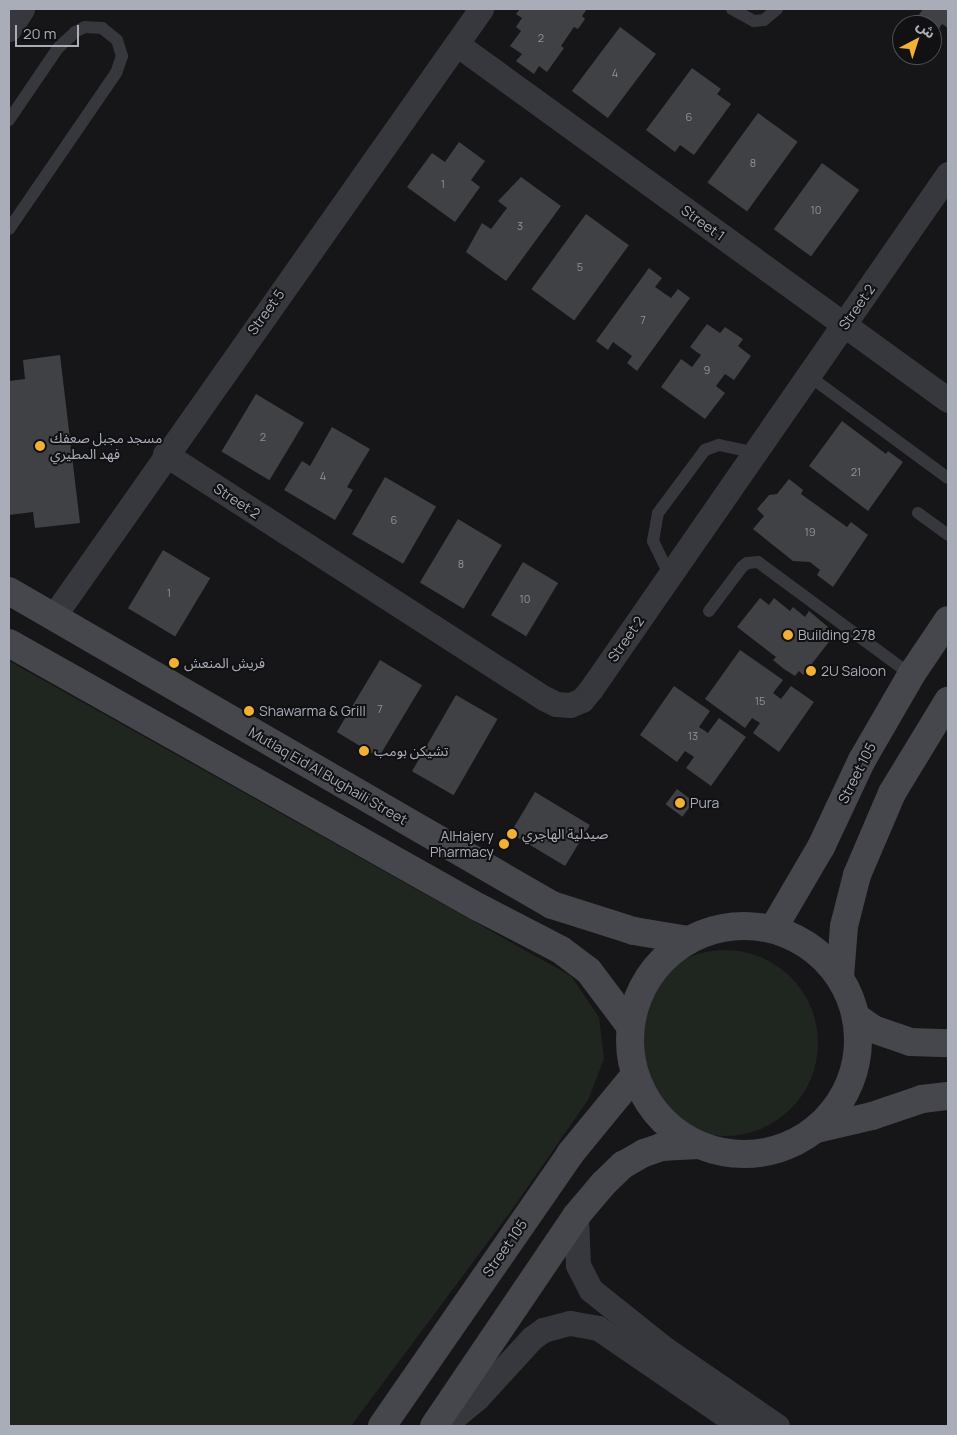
<!DOCTYPE html>
<meta charset="utf-8">
<style>
body{margin:0}
#map{position:relative;width:957px;height:1435px;overflow:hidden;background:#161618;font-family:Manrope,"Noto Sans Arabic",sans-serif}
div>[style]{position:absolute}
.green>*{inset:0;background:#1e261f}
.round{border-radius:50%}
.building>*{inset:0;background:#404145;transform-origin:0 0}
.lane>*{height:12px;margin:-6px;padding:0 6px;transform-origin:6px;border-radius:6px;background:#37383d}
.street>*{height:25px;margin:-12.5px;padding:0 12.5px;transform-origin:12.5px;border-radius:12.5px;background:#37383d}
.secondary>*{height:28px;margin:-14px;padding:0 14px;transform-origin:14px;border-radius:14px;background:#45474d}
.secondary>.ring{margin:-14px;padding:0;box-sizing:content-box;background:none;border:28px solid #45474d;border-radius:50%}
.dots>*{width:14px;height:14px;translate:-50% -50%;box-sizing:border-box;border:2px solid #111113;border-radius:50%}
span{translate:-50% -50%;white-space:nowrap;text-align:center;line-height:1.15;-webkit-text-stroke:4px #111113;paint-order:stroke}
.number-label{font-size:11px;color:#8e929b}
.number-label span{-webkit-text-stroke-width:0}
.street-label{font-size:14px;color:#a8adb8}
.poi-label{font-size:14px;color:#a8adb8}
.left{translate:0 -50%;text-align:left}
.right{translate:-100% -50%;text-align:right}
.frame{position:absolute;inset:0;border:10px solid #a8adb8;pointer-events:none}
.north{position:absolute;left:892px;top:15px;width:50px;height:50px;box-sizing:border-box;background:#111113;border:1px solid #4d4f55;border-radius:50%;rotate:40deg;font-size:14px;font-weight:700;line-height:20px;text-align:center;color:#a8adb8}
.north::after{content:'';display:block;margin:auto;width:18px;height:22px;background:#f2b134;clip-path:polygon(50% 0,100% 100%,50% 72%,0 100%)}
.scale{position:absolute;left:15px;top:25px;width:64px;height:22px;box-sizing:border-box;border:2px solid #a8adb8;border-top:0;padding-left:6px;font-size:15px;line-height:18px;white-space:nowrap;color:#a8adb8;-webkit-text-stroke:4px #111113;paint-order:stroke}
</style>
<div id="map">
<div class="green">
<div style="clip-path:polygon(9px 661px,571px 976px,599px 1017px,604px 1059px,588px 1100px,511px 1211px,351px 1426px,9px 1426px)"></div>
<div class="round" style="left:632px;top:950px;width:186px;height:186px"></div>
</div>
<div class="building">
<div style="clip-path:polygon(520px 9px,587px 9px,582px 16px,585px 19px,578px 29px,574px 27px,561px 46px,564px 48px,547px 72px,539px 66px,534px 74px,516px 61px,522px 54px,510px 46px,521px 31px,516px 27px,522px 18px,516px 14px)"></div>
<div style="clip-path:polygon(923px 9px,948px 9px,948px 28px,942px 24px,936px 33px,932px 25px,925px 25px,916px 19px)"></div>
<div style="left:620px;top:27px;width:45px;height:80px;rotate:37deg"></div>
<div style="clip-path:polygon(692px 68px,721px 89px,717px 94px,731px 104px,694px 155px,680px 145px,675px 152px,646px 130px)"></div>
<div style="left:758px;top:113px;width:49px;height:86px;rotate:36deg"></div>
<div style="clip-path:polygon(459px 142px,485px 161px,471px 180px,480px 187px,455px 222px,407px 187px,432px 153px,445px 162px)"></div>
<div style="left:822px;top:163px;width:46px;height:82px;rotate:36deg"></div>
<div style="clip-path:polygon(521px 177px,561px 206px,506px 281px,466px 252px,482px 223px,491px 229px,507px 208px,498px 201px)"></div>
<div style="left:586px;top:214px;width:53px;height:93px;rotate:36deg"></div>
<div style="clip-path:polygon(649px 268px,662px 278px,655px 287px,671px 298px,678px 289px,690px 298px,637px 371px,627px 363px,632px 356px,613px 342px,608px 350px,596px 341px)"></div>
<div style="clip-path:polygon(707px 324px,720px 333px,725px 327px,743px 339px,738px 346px,751px 356px,734px 380px,725px 374px,716px 386px,725px 393px,705px 419px,661px 387px,681px 359px,692px 367px,701px 355px,690px 347px)"></div>
<div style="clip-path:polygon(60px 355px,80px 523px,35px 528px,33px 512px,9px 515px,9px 381px,25px 379px,23px 360px)"></div>
<div style="left:256px;top:394px;width:56px;height:67px;rotate:31deg"></div>
<div style="clip-path:polygon(842px 421px,886px 454px,888px 451px,903px 462px,868px 511px,809px 466px)"></div>
<div style="clip-path:polygon(332px 427px,370px 449px,347px 487px,353px 490px,335px 520px,284px 490px,302px 461px,310px 466px)"></div>
<div style="left:385px;top:477px;width:59px;height:66px;rotate:30deg"></div>
<div style="clip-path:polygon(789px 479px,803px 490px,801px 494px,847px 527px,851px 522px,868px 535px,833px 587px,817px 575px,820px 570px,810px 562px,793px 561px,753px 529px,764px 516px,757px 509px,769px 495px,777px 494px)"></div>
<div style="left:458px;top:519px;width:51px;height:74px;rotate:31deg"></div>
<div style="left:163px;top:550px;width:55px;height:68px;rotate:31deg"></div>
<div style="left:523px;top:562px;width:41px;height:62px;rotate:31deg"></div>
<div style="clip-path:polygon(760px 598px,769px 605px,774px 598px,790px 611px,793px 607px,805px 617px,809px 611px,828px 627px,824px 632px,832px 638px,803px 675px,799px 671px,795px 676px,784px 669px,773px 660px,776px 657px,737px 627px)"></div>
<div style="clip-path:polygon(740px 650px,783px 680px,773px 693px,781px 699px,791px 686px,814px 702px,779px 752px,753px 733px,760px 723px,752px 718px,745px 728px,705px 699px)"></div>
<div style="left:380px;top:660px;width:49px;height:84px;rotate:31deg"></div>
<div style="clip-path:polygon(674px 686px,710px 711px,699px 727px,708px 733px,719px 718px,746px 737px,711px 786px,686px 768px,694px 757px,685px 751px,677px 762px,640px 735px)"></div>
<div style="left:456px;top:695px;width:48px;height:88px;rotate:30deg"></div>
<div style="left:677px;top:789px;width:21px;height:19px;rotate:37deg"></div>
<div style="left:535px;top:792px;width:64px;height:48px;rotate:31deg"></div>
</div>
<div class="lane">
<div style="left:732px;top:9px;width:25px;rotate:29deg"></div>
<div style="left:754px;top:21px;width:10px;rotate:-6deg"></div>
<div style="left:764px;top:20px;width:17px;rotate:-40deg"></div>
<div style="left:9px;top:120px;width:87px;rotate:-55.8deg"></div>
<div style="left:58px;top:48px;width:23px;rotate:-43deg"></div>
<div style="left:75px;top:32px;width:11px;rotate:-27deg"></div>
<div style="left:85px;top:27px;width:17px;rotate:3deg"></div>
<div style="left:102px;top:28px;width:19px;rotate:39deg"></div>
<div style="left:117px;top:40px;width:17px;rotate:73deg"></div>
<div style="left:122px;top:56px;width:18px;rotate:109deg"></div>
<div style="left:116px;top:73px;width:189px;rotate:124.4deg"></div>
<div style="left:809px;top:376px;width:172px;rotate:36.3deg"></div>
<div style="left:918px;top:513px;width:37px;rotate:36deg"></div>
<div style="left:670px;top:576px;width:39px;rotate:-116deg"></div>
<div style="left:653px;top:541px;width:28px;rotate:-80deg"></div>
<div style="left:658px;top:513px;width:79px;rotate:-53.3deg"></div>
<div style="left:705px;top:450px;width:15px;rotate:-20deg"></div>
<div style="left:719px;top:445px;width:38px;rotate:12deg"></div>
<div style="left:709px;top:611px;width:55px;rotate:-53.1deg"></div>
<div style="left:742px;top:567px;width:6px;rotate:-39deg"></div>
<div style="left:747px;top:563px;width:11px;rotate:-5deg"></div>
<div style="left:758px;top:562px;width:190px;rotate:36.4deg"></div>
</div>
<div class="street">
<div style="left:9px;top:29px;width:24px;rotate:-57deg"></div>
<div style="left:458px;top:45px;width:605px;rotate:35.92deg"></div>
<div style="left:165px;top:454px;width:451px;rotate:32.8deg"></div>
<div style="left:544px;top:698px;width:13px;rotate:27deg"></div>
<div style="left:556px;top:704px;width:14px;rotate:4deg"></div>
<div style="left:570px;top:705px;width:13px;rotate:-23deg"></div>
<div style="left:582px;top:700px;width:14px;rotate:-51deg"></div>
<div style="left:591px;top:689px;width:627px;rotate:-55.27deg"></div>
<div style="left:53px;top:617px;width:744px;rotate:-54.86deg"></div>
<div style="left:576px;top:1216px;width:49px;rotate:87.7deg"></div>
<div style="left:578px;top:1265px;width:28px;rotate:63deg"></div>
<div style="left:591px;top:1290px;width:95px;rotate:38.6deg"></div>
<div style="left:665px;top:1349px;width:136px;rotate:34.5deg"></div>
<div style="left:443px;top:1426px;width:44px;rotate:-39.5deg"></div>
<div style="left:477px;top:1398px;width:81px;rotate:-47.5deg"></div>
<div style="left:532px;top:1338px;width:14px;rotate:-36deg"></div>
<div style="left:543px;top:1330px;width:28px;rotate:-15deg"></div>
<div style="left:570px;top:1323px;width:28px;rotate:10deg"></div>
<div style="left:598px;top:1328px;width:173px;rotate:34.4deg"></div>
</div>
<div class="secondary">
<div style="left:9px;top:591px;width:627px;rotate:30.04deg"></div>
<div style="left:552px;top:905px;width:86px;rotate:17.6deg"></div>
<div style="left:634px;top:931px;width:55px;rotate:9.5deg"></div>
<div style="left:9px;top:643px;width:538px;rotate:29.38deg"></div>
<div style="left:478px;top:907px;width:93px;rotate:27.4deg"></div>
<div style="left:561px;top:950px;width:34px;rotate:37deg"></div>
<div style="left:588px;top:970px;width:70px;rotate:53.1deg"></div>
<div class="ring" style="left:630px;top:926px;width:200px;height:200px"></div>
<div style="left:773px;top:929px;width:95px;rotate:-59.7deg"></div>
<div style="left:821px;top:847px;width:96px;rotate:-64.8deg"></div>
<div style="left:862px;top:760px;width:98px;rotate:-60deg"></div>
<div style="left:911px;top:675px;width:66px;rotate:-56.1deg"></div>
<div style="left:840px;top:977px;width:51px;rotate:-85.5deg"></div>
<div style="left:844px;top:926px;width:53px;rotate:-75.7deg"></div>
<div style="left:857px;top:875px;width:89px;rotate:-66.9deg"></div>
<div style="left:892px;top:793px;width:108px;rotate:-58.7deg"></div>
<div style="left:856px;top:1017px;width:21px;rotate:35deg"></div>
<div style="left:873px;top:1029px;width:39px;rotate:19deg"></div>
<div style="left:910px;top:1042px;width:38px;rotate:2deg"></div>
<div style="left:817px;top:1129px;width:57px;rotate:-13.3deg"></div>
<div style="left:872px;top:1116px;width:53px;rotate:-18.8deg"></div>
<div style="left:922px;top:1099px;width:26px;rotate:-7deg"></div>
<div style="left:382px;top:1426px;width:331px;rotate:-55.3deg"></div>
<div style="left:570px;top:1154px;width:102px;rotate:-50.6deg"></div>
<div style="left:434px;top:1426px;width:254px;rotate:-55.9deg"></div>
<div style="left:576px;top:1216px;width:42px;rotate:-49.8deg"></div>
<div style="left:603px;top:1184px;width:28px;rotate:-44deg"></div>
<div style="left:623px;top:1165px;width:24px;rotate:-30deg"></div>
<div style="left:644px;top:1153px;width:18px;rotate:-19deg"></div>
<div style="left:661px;top:1147px;width:37px;rotate:-3deg"></div>
</div>
<div class="dots">
<div style="left:40px;top:446px;background:#f2b134"></div>
<div style="left:788px;top:635px;background:#f2b134"></div>
<div style="left:174px;top:663px;background:#f2b134"></div>
<div style="left:811px;top:671px;background:#f2b134"></div>
<div style="left:249px;top:711px;background:#f2b134"></div>
<div style="left:364px;top:751px;background:#f2b134"></div>
<div style="left:680px;top:803px;background:#f2b134"></div>
<div style="left:512px;top:834px;background:#f2b134"></div>
<div style="left:504px;top:844px;background:#f2b134"></div>
</div>
<div class="number-label">
<span style="left:541px;top:38px">2</span>
<span style="left:615px;top:73px">4</span>
<span style="left:689px;top:117px">6</span>
<span style="left:753px;top:163px">8</span>
<span style="left:443px;top:184px">1</span>
<span style="left:816px;top:210px">10</span>
<span style="left:520px;top:226px">3</span>
<span style="left:580px;top:267px">5</span>
<span style="left:643px;top:320px">7</span>
<span style="left:707px;top:370px">9</span>
<span style="left:263px;top:437px">2</span>
<span style="left:856px;top:472px">21</span>
<span style="left:323px;top:476px">4</span>
<span style="left:394px;top:520px">6</span>
<span style="left:810px;top:532px">19</span>
<span style="left:461px;top:564px">8</span>
<span style="left:169px;top:593px">1</span>
<span style="left:525px;top:599px">10</span>
<span style="left:760px;top:701px">15</span>
<span style="left:380px;top:709px">7</span>
<span style="left:693px;top:736px">13</span>
</div>
<div class="street-label">
<span style="left:703px;top:223px;rotate:36deg">Street 1</span>
<span style="left:857px;top:307px;rotate:-55deg">Street 2</span>
<span style="left:266px;top:312px;rotate:-54deg">Street 5</span>
<span style="left:237px;top:501px;rotate:33deg">Street 2</span>
<span style="left:626px;top:639px;rotate:-55deg">Street 2</span>
<span style="left:857px;top:773px;rotate:-63deg">Street 105</span>
<span style="left:328px;top:776px;rotate:30deg">Mutlaq Eid Al Bughaili Street</span>
<span style="left:505px;top:1248px;rotate:-55deg">Street 105</span>
</div>
<div class="poi-label">
<span class="left" style="left:50px;top:446px">مسجد مجبل صعفك<br>فهد المطيري</span>
<span class="left" style="left:798px;top:635px">Building 278</span>
<span class="left" style="left:184px;top:663px">فريش المنعش</span>
<span class="left" style="left:821px;top:671px">2U Saloon</span>
<span class="left" style="left:259px;top:711px">Shawarma &amp; Grill</span>
<span class="left" style="left:374px;top:751px">تشيكن بومب</span>
<span class="left" style="left:690px;top:803px">Pura</span>
<span class="left" style="left:522px;top:834px">صيدلية الهاجري</span>
<span class="right" style="left:494px;top:844px">AlHajery<br>Pharmacy</span>
</div>
<div class="frame"></div>
<div class="north">ش</div>
<div class="scale">20 m</div>
</div>
